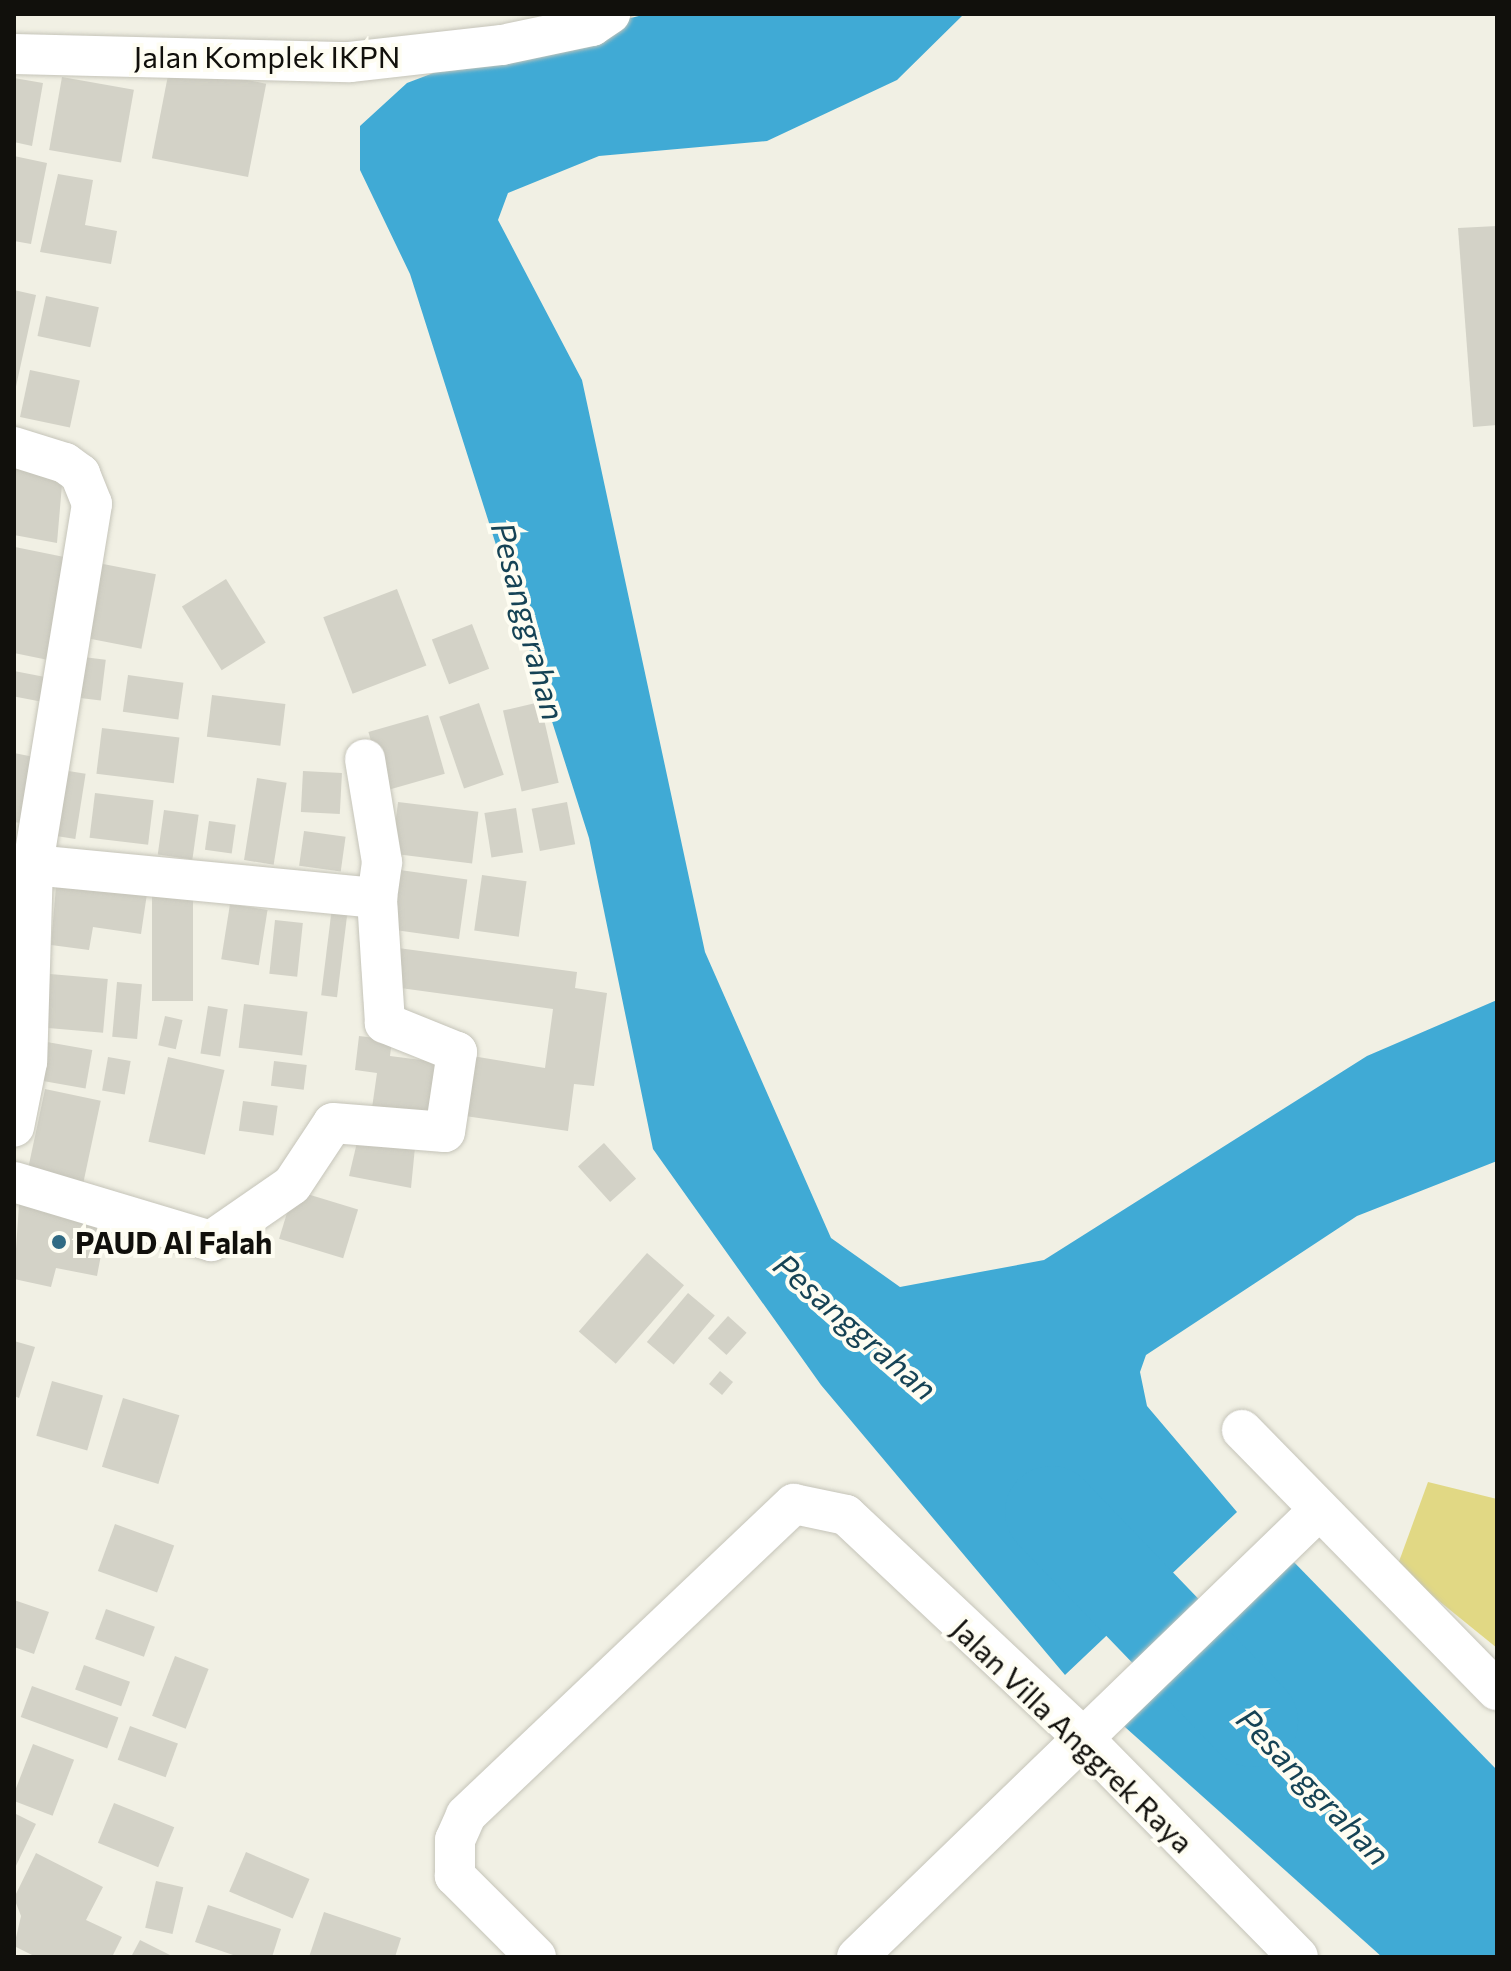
<!DOCTYPE html>
<style>
body{margin:0}
#map{position:relative;width:1511px;height:1971px;overflow:hidden;background:#f1f0e4;font-family:Commissioner,sans-serif}
div>[style]{position:absolute}
.green>*{inset:0;background:#e1d884}
.water>*{inset:0;background:#40aad5}
.river>*{height:92px;margin:-46px;padding:0 46px;transform-origin:46px;border-radius:46px;background:#40aad5}
.building>*{inset:0;background:#d3d2c7;transform-origin:0 0}
.roads{filter:drop-shadow(0 0 2px #c5c4b9) drop-shadow(0 0 2px #c5c4b9)}
.minor>*{height:40px;margin:-20px;padding:0 20px;transform-origin:20px;border-radius:20px;background:#fff}
.dots>*{width:22px;height:22px;translate:-50% -50%;box-sizing:border-box;border:4px solid #fefdf2;border-radius:50%}
span{translate:-50% -50%;white-space:nowrap;text-align:center;line-height:1.15;-webkit-text-stroke:8px #fefdf2;paint-order:stroke}
.street-label{font-size:30px;color:#11100c}
.poi-label{font-size:30px;color:#11100c;font-weight:700}
.left{translate:0 -50%;text-align:left}
.water-label{font-size:32px;color:#164355;font-style:italic}
.frame{position:absolute;inset:0;border:16px solid #11100c;pointer-events:none}
</style>
<div id="map">
<div class="green">
<div style="clip-path:polygon(1428px 1482px,1497px 1499px,1497px 1648px,1397px 1567px)"></div>
</div>
<div class="water">
<div style="clip-path:polygon(647px 14px,964px 14px,897px 80px,767px 141px,599px 156px,508px 193px,498px 220px,582px 380px,705px 952px,831px 1238px,900px 1287px,1044px 1260px,1367px 1056px,1497px 1000px,1497px 1161px,1357px 1216px,1146px 1355px,1140px 1372px,1147px 1406px,1237px 1512px,1065px 1675px,821px 1385px,653px 1149px,589px 838px,410px 274px,360px 170px,360px 126px,407px 83px,483px 54px)"></div>
<div style="clip-path:polygon(1288px 1556px,1497px 1770px,1497px 1957px,1382px 1957px,1116px 1719px)"></div>
</div>
<div class="river">
<div style="left:1051px;top:1512px;width:290px;rotate:46.1deg"></div>
</div>
<div class="building">
<div style="left:170px;top:65px;width:98px;height:95px;rotate:11deg"></div>
<div style="left:62px;top:77px;width:73px;height:74px;rotate:10deg"></div>
<div style="clip-path:polygon(14px 78px,43px 83px,32px 146px,14px 142px)"></div>
<div style="clip-path:polygon(14px 156px,47px 163px,31px 244px,14px 241px)"></div>
<div style="clip-path:polygon(58px 174px,93px 180px,85px 225px,117px 231px,111px 264px,40px 252px)"></div>
<div style="clip-path:polygon(1497px 226px,1497px 425px,1473px 427px,1458px 228px)"></div>
<div style="clip-path:polygon(14px 290px,36px 295px,15px 391px,14px 391px)"></div>
<div style="left:46px;top:296px;width:54px;height:41px;rotate:12deg"></div>
<div style="left:30px;top:370px;width:51px;height:48px;rotate:12deg"></div>
<div style="clip-path:polygon(14px 460px,63px 473px,57px 543px,14px 535px)"></div>
<div style="clip-path:polygon(15px 547px,74px 559px,53px 661px,14px 653px)"></div>
<div style="left:98px;top:563px;width:59px;height:76px;rotate:11deg"></div>
<div style="left:226px;top:579px;width:75px;height:52px;rotate:58deg"></div>
<div style="left:397px;top:589px;width:82px;height:79px;rotate:69deg"></div>
<div style="left:472px;top:624px;width:48px;height:43px;rotate:69deg"></div>
<div style="left:75px;top:656px;width:31px;height:41px;rotate:7deg"></div>
<div style="left:14px;top:671px;width:41px;height:25px;rotate:11deg"></div>
<div style="left:128px;top:675px;width:56px;height:37px;rotate:8deg"></div>
<div style="left:212px;top:695px;width:74px;height:42px;rotate:7deg"></div>
<div style="left:540px;top:702px;width:83px;height:38px;rotate:77deg"></div>
<div style="left:479px;top:703px;width:76px;height:42px;rotate:71deg"></div>
<div style="left:428px;top:715px;width:61px;height:62px;rotate:74deg"></div>
<div style="left:102px;top:728px;width:78px;height:46px;rotate:7deg"></div>
<div style="clip-path:polygon(14px 753px,34px 757px,20px 823px,14px 822px)"></div>
<div style="left:56px;top:769px;width:30px;height:66px;rotate:9deg"></div>
<div style="left:303px;top:771px;width:39px;height:41px;rotate:3deg"></div>
<div style="left:257px;top:778px;width:30px;height:83px;rotate:9deg"></div>
<div style="left:95px;top:793px;width:59px;height:45px;rotate:7deg"></div>
<div style="left:398px;top:802px;width:81px;height:52px;rotate:7deg"></div>
<div style="left:567px;top:802px;width:43px;height:36px;rotate:79deg"></div>
<div style="left:516px;top:808px;width:45px;height:32px;rotate:81deg"></div>
<div style="left:164px;top:810px;width:35px;height:45px;rotate:8deg"></div>
<div style="left:209px;top:821px;width:27px;height:29px;rotate:8deg"></div>
<div style="left:304px;top:831px;width:42px;height:35px;rotate:8deg"></div>
<div style="left:400px;top:870px;width:68px;height:60px;rotate:8deg"></div>
<div style="clip-path:polygon(57px 874px,148px 887px,141px 934px,93px 927px,89px 950px,51px 945px)"></div>
<div style="left:482px;top:875px;width:45px;height:56px;rotate:8deg"></div>
<div style="left:152px;top:891px;width:41px;height:110px"></div>
<div style="left:230px;top:904px;width:38px;height:56px;rotate:9deg"></div>
<div style="left:332px;top:907px;width:16px;height:89px;rotate:7deg"></div>
<div style="left:275px;top:920px;width:28px;height:54px;rotate:6deg"></div>
<div style="clip-path:polygon(398px 948px,577px 972px,575px 988px,607px 993px,594px 1086px,574px 1084px,568px 1131px,458px 1115px,460px 1054px,545px 1068px,553px 1009px,393px 987px)"></div>
<div style="left:50px;top:974px;width:58px;height:54px;rotate:5deg"></div>
<div style="left:117px;top:982px;width:25px;height:55px;rotate:5deg"></div>
<div style="left:244px;top:1004px;width:64px;height:44px;rotate:7deg"></div>
<div style="left:208px;top:1006px;width:20px;height:48px;rotate:9deg"></div>
<div style="left:165px;top:1016px;width:18px;height:30px;rotate:13deg"></div>
<div style="clip-path:polygon(359px 1036px,392px 1040px,390px 1056px,437px 1062px,429px 1123px,371px 1115px,377px 1073px,355px 1070px)"></div>
<div style="left:47px;top:1042px;width:46px;height:39px;rotate:10deg"></div>
<div style="left:108px;top:1057px;width:23px;height:34px;rotate:10deg"></div>
<div style="left:168px;top:1057px;width:58px;height:87px;rotate:13deg"></div>
<div style="left:274px;top:1061px;width:33px;height:25px;rotate:7deg"></div>
<div style="left:45px;top:1089px;width:57px;height:83px;rotate:12deg"></div>
<div style="left:243px;top:1101px;width:35px;height:30px;rotate:8deg"></div>
<div style="clip-path:polygon(359px 1134px,416px 1137px,411px 1188px,349px 1176px)"></div>
<div style="left:604px;top:1143px;width:48px;height:35px;rotate:48deg"></div>
<div style="clip-path:polygon(20px 1189px,109px 1213px,97px 1276px,56px 1268px,51px 1287px,14px 1279px)"></div>
<div style="left:294px;top:1190px;width:67px;height:51px;rotate:17deg"></div>
<div style="left:647px;top:1253px;width:49px;height:104px;rotate:41deg"></div>
<div style="left:688px;top:1293px;width:35px;height:64px;rotate:40deg"></div>
<div style="left:728px;top:1316px;width:25px;height:30px;rotate:42deg"></div>
<div style="clip-path:polygon(14px 1341px,35px 1347px,19px 1398px,14px 1396px)"></div>
<div style="left:720px;top:1371px;width:17px;height:17px;rotate:40deg"></div>
<div style="left:52px;top:1381px;width:53px;height:57px;rotate:16deg"></div>
<div style="left:123px;top:1398px;width:59px;height:72px;rotate:17deg"></div>
<div style="left:115px;top:1524px;width:63px;height:50px;rotate:20deg"></div>
<div style="clip-path:polygon(14px 1600px,49px 1612px,34px 1654px,14px 1647px)"></div>
<div style="left:106px;top:1609px;width:52px;height:32px;rotate:20deg"></div>
<div style="left:175px;top:1656px;width:36px;height:64px;rotate:21deg"></div>
<div style="left:84px;top:1665px;width:49px;height:26px;rotate:20deg"></div>
<div style="left:32px;top:1686px;width:92px;height:33px;rotate:20deg"></div>
<div style="left:130px;top:1726px;width:51px;height:36px;rotate:20deg"></div>
<div style="left:33px;top:1744px;width:44px;height:60px;rotate:21deg"></div>
<div style="left:114px;top:1803px;width:65px;height:43px;rotate:22deg"></div>
<div style="clip-path:polygon(14px 1813px,36px 1824px,14px 1870px)"></div>
<div style="left:246px;top:1852px;width:69px;height:43px;rotate:23deg"></div>
<div style="clip-path:polygon(36px 1853px,103px 1887px,86px 1920px,122px 1937px,112px 1957px,36px 1957px,14px 1946px,21px 1916px,14px 1898px)"></div>
<div style="left:156px;top:1881px;width:28px;height:48px;rotate:13deg"></div>
<div style="clip-path:polygon(208px 1905px,281px 1929px,272px 1957px,239px 1957px,195px 1942px)"></div>
<div style="clip-path:polygon(324px 1912px,401px 1938px,395px 1957px,309px 1957px)"></div>
<div style="clip-path:polygon(140px 1940px,174px 1957px,131px 1957px)"></div>
</div>
<div class="roads">
<div class="minor">
<div style="left:14px;top:54px;width:336px;rotate:1.4deg"></div>
<div style="left:350px;top:62px;width:153px;rotate:-6.4deg"></div>
<div style="left:502px;top:45px;width:92px;rotate:-11.9deg"></div>
<div style="left:592px;top:26px;width:22px;rotate:-34deg"></div>
<div style="left:14px;top:447px;width:53px;rotate:17.4deg"></div>
<div style="left:65px;top:463px;width:19px;rotate:36deg"></div>
<div style="left:80px;top:474px;width:32px;rotate:68deg"></div>
<div style="left:92px;top:504px;width:366px;rotate:99.3deg"></div>
<div style="left:33px;top:865px;width:197px;rotate:91.7deg"></div>
<div style="left:27px;top:1062px;width:66px;rotate:101.3deg"></div>
<div style="left:33px;top:865px;width:346px;rotate:5.5deg"></div>
<div style="left:377px;top:898px;width:36px;rotate:-82deg"></div>
<div style="left:382px;top:862px;width:104px;rotate:-99.4deg"></div>
<div style="left:14px;top:1182px;width:206px;rotate:16.7deg"></div>
<div style="left:211px;top:1241px;width:98px;rotate:-34.7deg"></div>
<div style="left:292px;top:1185px;width:74px;rotate:-56.5deg"></div>
<div style="left:333px;top:1123px;width:112px;rotate:4.6deg"></div>
<div style="left:445px;top:1132px;width:81px;rotate:-81.5deg"></div>
<div style="left:457px;top:1052px;width:78px;rotate:-158.1deg"></div>
<div style="left:385px;top:1023px;width:125px;rotate:-93.7deg"></div>
<div style="left:1242px;top:1430px;width:364px;rotate:45.6deg"></div>
<div style="left:536px;top:1957px;width:115px;rotate:-135deg"></div>
<div style="left:455px;top:1876px;width:36px;rotate:-90deg"></div>
<div style="left:455px;top:1840px;width:27px;rotate:-66deg"></div>
<div style="left:466px;top:1815px;width:452px;rotate:-43.5deg"></div>
<div style="left:794px;top:1504px;width:53px;rotate:11.9deg"></div>
<div style="left:846px;top:1515px;width:324px;rotate:43.2deg"></div>
<div style="left:1082px;top:1737px;width:308px;rotate:45.5deg"></div>
<div style="left:857px;top:1957px;width:643px;rotate:-44.05deg"></div>
</div>
</div>
<div class="dots">
<div style="left:59px;top:1242px;background:#316b84"></div>
</div>
<div class="street-label">
<span style="left:267px;top:56px">Jalan Komplek IKPN</span>
<span style="left:1073px;top:1735px;rotate:44deg">Jalan Villa Anggrek Raya</span>
</div>
<div class="poi-label">
<span class="left" style="left:75px;top:1242px">PAUD Al Falah</span>
</div>
<div class="water-label">
<span style="left:529px;top:621px;rotate:75deg">Pesanggrahan</span>
<span style="left:856px;top:1326px;rotate:41deg">Pesanggrahan</span>
<span style="left:1314px;top:1786px;rotate:46deg">Pesanggrahan</span>
</div>
<div class="frame"></div>
</div>
